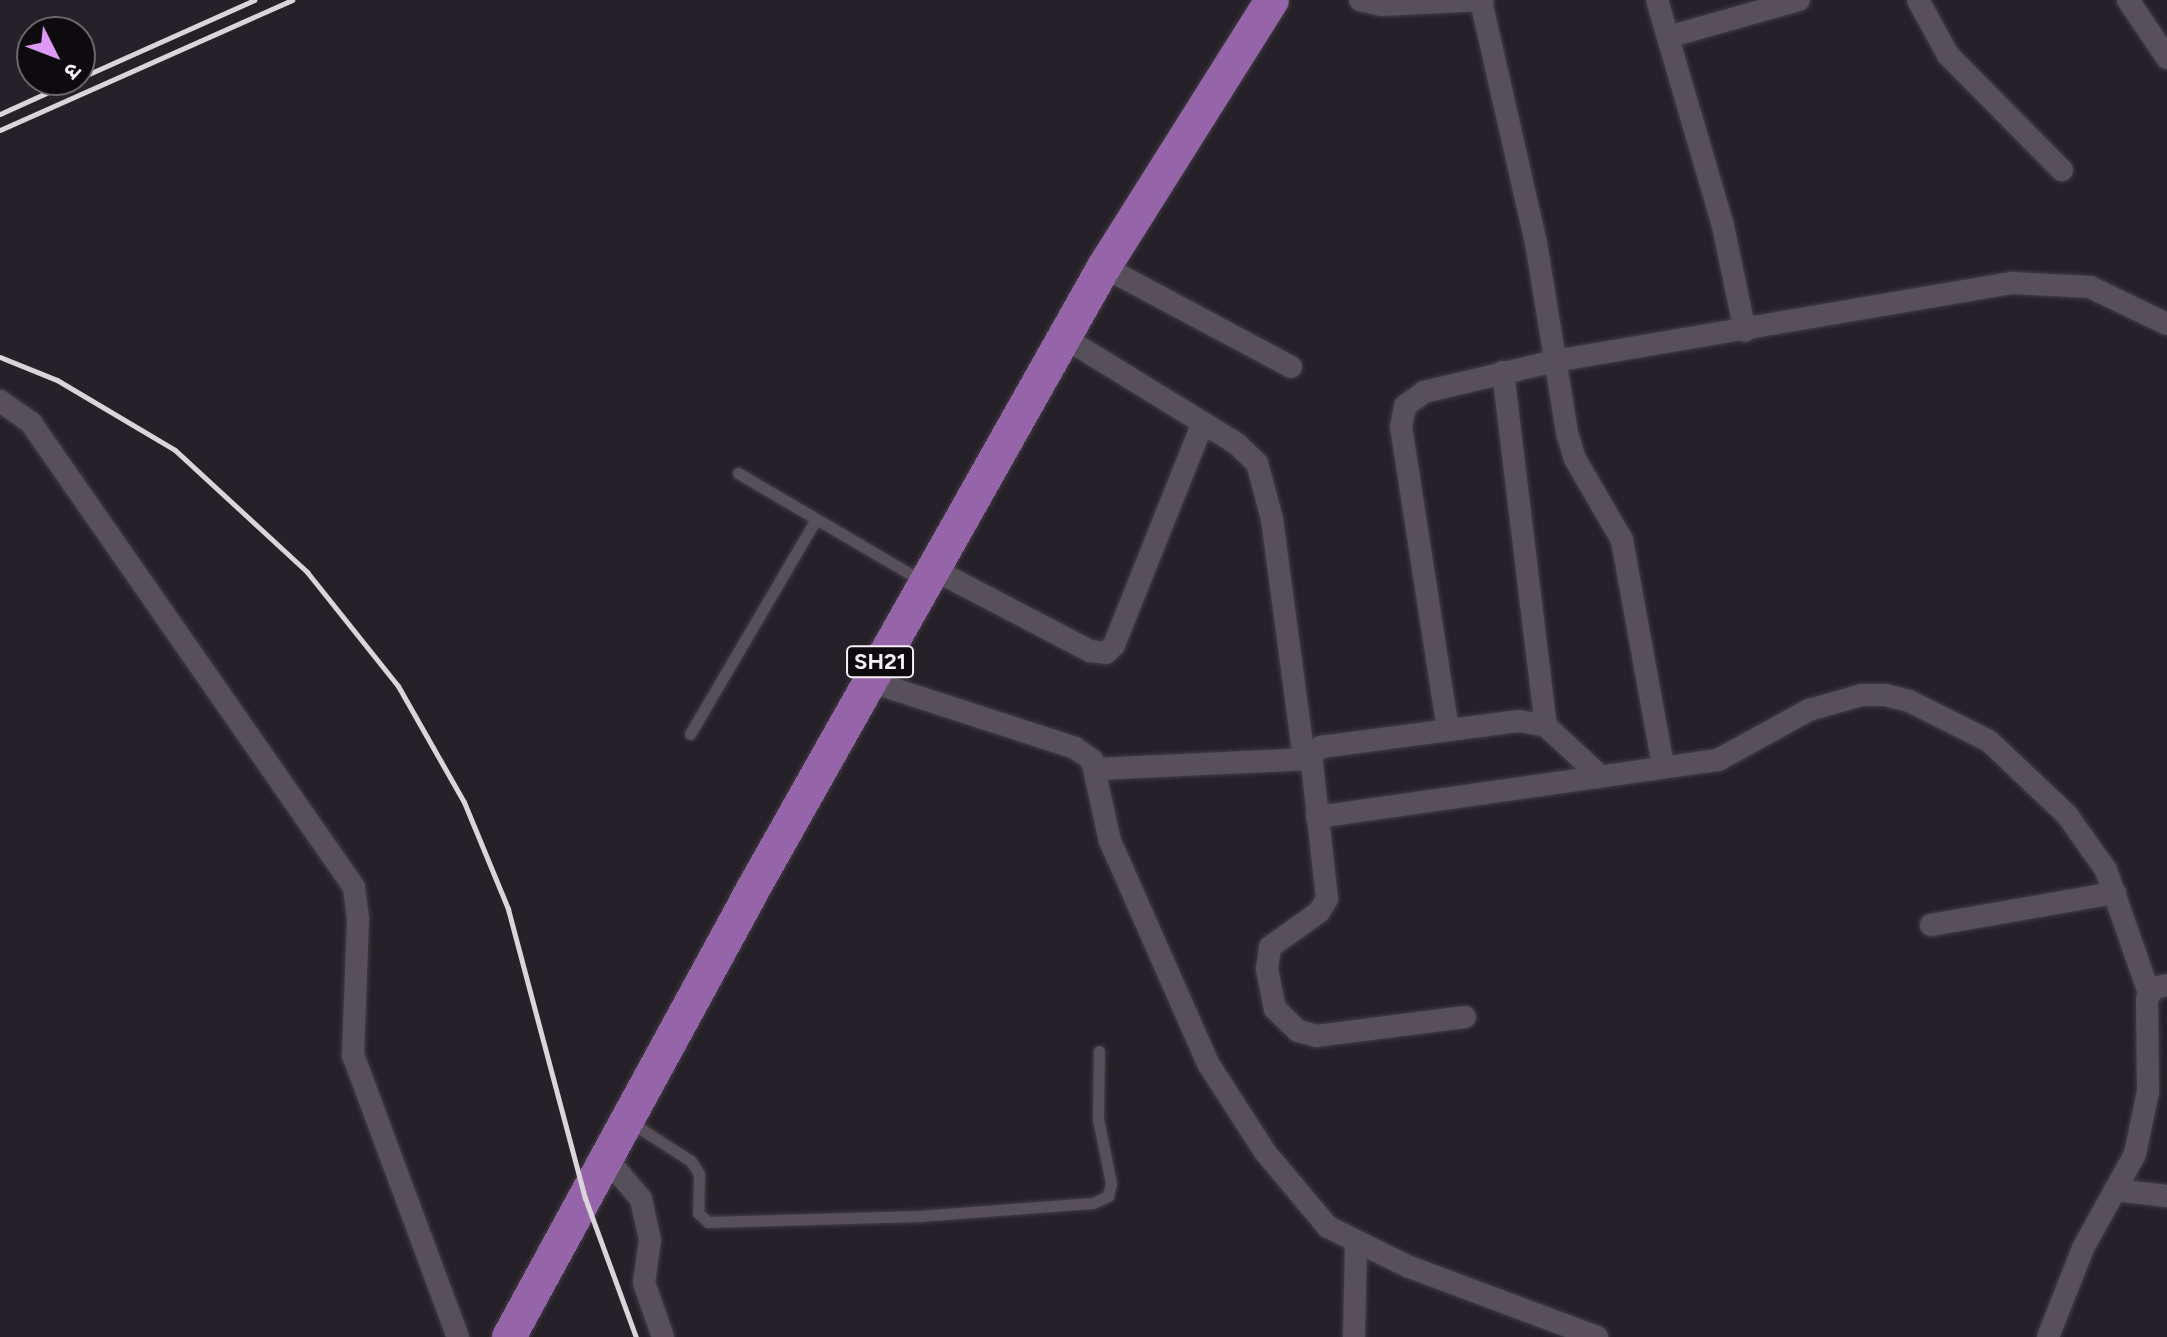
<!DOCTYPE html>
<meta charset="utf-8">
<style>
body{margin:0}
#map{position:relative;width:2167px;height:1337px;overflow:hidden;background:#262029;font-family:Figtree,"Noto Sans Devanagari",sans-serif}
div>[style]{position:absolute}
.roads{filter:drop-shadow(0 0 2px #423c43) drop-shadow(0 0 2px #423c43)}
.lane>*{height:11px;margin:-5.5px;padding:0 5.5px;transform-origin:5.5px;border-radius:5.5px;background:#57505a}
.street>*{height:22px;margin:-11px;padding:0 11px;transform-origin:11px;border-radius:11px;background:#57505a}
.primary>*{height:34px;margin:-17px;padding:0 17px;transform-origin:17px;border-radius:17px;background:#9664a9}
.rail>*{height:5px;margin:-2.5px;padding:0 2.5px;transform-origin:2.5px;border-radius:2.5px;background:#dad5db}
span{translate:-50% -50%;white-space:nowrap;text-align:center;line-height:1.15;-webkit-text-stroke:7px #0e0b0f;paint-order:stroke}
.shield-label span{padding:2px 6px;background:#0e0b0f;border:2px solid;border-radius:6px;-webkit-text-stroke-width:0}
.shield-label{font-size:22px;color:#f5f0f6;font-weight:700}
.north{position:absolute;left:16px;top:16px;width:80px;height:80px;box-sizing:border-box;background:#0e0b0f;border:2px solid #6a676b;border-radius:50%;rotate:132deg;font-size:22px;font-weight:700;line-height:32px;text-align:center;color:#f5f0f6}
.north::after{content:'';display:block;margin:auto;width:28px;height:36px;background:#dc99f5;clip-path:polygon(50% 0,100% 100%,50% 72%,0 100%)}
</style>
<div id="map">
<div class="roads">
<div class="lane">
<div style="left:738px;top:473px;width:213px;rotate:30.4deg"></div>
<div style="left:690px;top:734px;width:249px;rotate:-59.6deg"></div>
<div style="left:630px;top:1122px;width:72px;rotate:32.6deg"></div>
<div style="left:691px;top:1161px;width:15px;rotate:58deg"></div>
<div style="left:699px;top:1174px;width:39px;rotate:91deg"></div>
<div style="left:698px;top:1213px;width:13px;rotate:42deg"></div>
<div style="left:708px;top:1222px;width:211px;rotate:-1.6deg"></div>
<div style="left:919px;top:1216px;width:174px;rotate:-4.3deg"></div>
<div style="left:1093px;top:1203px;width:17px;rotate:-25deg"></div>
<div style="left:1108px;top:1196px;width:13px;rotate:-77deg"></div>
<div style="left:1111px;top:1183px;width:65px;rotate:-101.5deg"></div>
<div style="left:1098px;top:1119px;width:68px;rotate:-89.2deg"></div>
</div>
<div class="street">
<div style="left:1360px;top:0;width:22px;rotate:13deg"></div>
<div style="left:1381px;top:5px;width:102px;rotate:-2.8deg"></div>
<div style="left:1657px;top:0;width:235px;rotate:73.7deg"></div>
<div style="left:1723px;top:226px;width:107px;rotate:78.2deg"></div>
<div style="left:1918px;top:0;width:63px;rotate:61.4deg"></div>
<div style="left:1948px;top:55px;width:162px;rotate:45.3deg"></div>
<div style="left:2128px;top:0;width:70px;rotate:56.1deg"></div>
<div style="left:1481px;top:1px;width:248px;rotate:77.2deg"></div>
<div style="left:1536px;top:243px;width:193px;rotate:80.7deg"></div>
<div style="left:1567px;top:433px;width:27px;rotate:73deg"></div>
<div style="left:1575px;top:459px;width:94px;rotate:59.9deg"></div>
<div style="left:1622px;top:540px;width:229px;rotate:79.7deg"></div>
<div style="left:1668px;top:37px;width:136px;rotate:-15.8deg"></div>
<div style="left:1104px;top:267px;width:212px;rotate:28.1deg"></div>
<div style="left:1065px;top:338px;width:202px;rotate:31.6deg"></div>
<div style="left:1237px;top:444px;width:28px;rotate:44deg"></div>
<div style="left:1257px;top:463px;width:58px;rotate:75deg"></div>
<div style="left:1272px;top:519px;width:242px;rotate:82.4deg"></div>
<div style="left:1503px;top:372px;width:357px;rotate:83.1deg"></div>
<div style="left:0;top:401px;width:38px;rotate:35deg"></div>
<div style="left:31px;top:423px;width:565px;rotate:55.16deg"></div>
<div style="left:354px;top:887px;width:32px;rotate:83deg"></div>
<div style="left:358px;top:919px;width:136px;rotate:92.1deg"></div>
<div style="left:353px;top:1055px;width:301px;rotate:69.6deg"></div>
<div style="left:933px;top:569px;width:177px;rotate:27.6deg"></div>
<div style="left:1090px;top:651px;width:16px;rotate:7deg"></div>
<div style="left:1106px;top:653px;width:11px;rotate:-45deg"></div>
<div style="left:1114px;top:645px;width:239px;rotate:-68.2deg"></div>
<div style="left:869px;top:681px;width:217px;rotate:18deg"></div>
<div style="left:1075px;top:748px;width:21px;rotate:35deg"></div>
<div style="left:1092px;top:760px;width:83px;rotate:77.5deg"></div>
<div style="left:1110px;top:841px;width:245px;rotate:66.2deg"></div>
<div style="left:1209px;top:1065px;width:103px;rotate:57.2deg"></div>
<div style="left:1265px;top:1152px;width:98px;rotate:50deg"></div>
<div style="left:1328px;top:1227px;width:88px;rotate:26.3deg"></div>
<div style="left:1407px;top:1266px;width:203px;rotate:20.5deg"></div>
<div style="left:1448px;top:730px;width:307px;rotate:-98.8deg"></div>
<div style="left:1401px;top:427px;width:21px;rotate:-79deg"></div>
<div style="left:1405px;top:406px;width:24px;rotate:-36deg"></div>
<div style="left:1424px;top:392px;width:135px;rotate:-13.3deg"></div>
<div style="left:1555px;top:361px;width:465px;rotate:-9.7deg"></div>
<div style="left:2013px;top:283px;width:77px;rotate:3deg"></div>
<div style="left:2090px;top:287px;width:85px;rotate:25.7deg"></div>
<div style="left:1098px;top:769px;width:212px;rotate:-2.7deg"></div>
<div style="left:1317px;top:817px;width:405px;rotate:-8.1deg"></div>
<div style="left:1718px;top:760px;width:104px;rotate:-28.8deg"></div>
<div style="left:1809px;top:710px;width:55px;rotate:-15.8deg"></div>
<div style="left:1862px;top:695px;width:23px"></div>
<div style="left:1885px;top:695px;width:25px;rotate:14deg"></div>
<div style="left:1909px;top:701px;width:89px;rotate:26.6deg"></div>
<div style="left:1989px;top:741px;width:108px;rotate:43.5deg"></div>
<div style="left:2067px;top:815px;width:67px;rotate:54.7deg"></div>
<div style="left:2106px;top:870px;width:130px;rotate:70.7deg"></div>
<div style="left:1931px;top:925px;width:187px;rotate:-9.9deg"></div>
<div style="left:1465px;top:1017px;width:149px;rotate:172.7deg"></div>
<div style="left:1317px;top:1036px;width:20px;rotate:-165deg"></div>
<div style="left:1298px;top:1031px;width:32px;rotate:-136deg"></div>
<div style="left:1275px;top:1009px;width:41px;rotate:-101.3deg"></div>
<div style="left:1267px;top:969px;width:22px;rotate:-82deg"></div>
<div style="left:1270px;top:947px;width:60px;rotate:-35.5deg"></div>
<div style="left:1319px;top:912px;width:15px;rotate:-58deg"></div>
<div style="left:1327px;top:899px;width:145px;rotate:-96.3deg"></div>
<div style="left:1311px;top:755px;width:13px;rotate:-39deg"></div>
<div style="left:1321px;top:747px;width:200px;rotate:-7.5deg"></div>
<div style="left:1519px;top:721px;width:27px;rotate:10deg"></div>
<div style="left:1546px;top:726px;width:74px;rotate:42.8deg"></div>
<div style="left:607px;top:1159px;width:52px;rotate:49.6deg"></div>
<div style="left:641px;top:1199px;width:42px;rotate:77.6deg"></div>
<div style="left:650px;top:1240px;width:43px;rotate:97.9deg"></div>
<div style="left:644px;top:1283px;width:57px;rotate:70.6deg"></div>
<div style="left:2115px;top:1190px;width:52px;rotate:6.6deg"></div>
<div style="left:1354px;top:1337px;width:92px;rotate:-88.8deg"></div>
<div style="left:2048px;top:1337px;width:96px;rotate:-68.5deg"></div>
<div style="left:2083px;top:1248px;width:107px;rotate:-61deg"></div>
<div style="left:2135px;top:1154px;width:63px;rotate:-78.2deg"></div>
<div style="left:2148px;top:1092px;width:93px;rotate:-90.6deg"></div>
<div style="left:2147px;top:999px;width:13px;rotate:-58deg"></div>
<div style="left:2154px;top:988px;width:13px;rotate:-13deg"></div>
</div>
<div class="primary">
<div style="left:509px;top:1337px;width:500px;rotate:-61.4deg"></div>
<div style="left:748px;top:898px;width:724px;rotate:-60.57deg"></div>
<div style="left:1104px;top:267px;width:315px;rotate:-57.8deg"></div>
</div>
</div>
<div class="rail">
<div style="left:80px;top:78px;width:191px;rotate:-24.1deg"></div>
<div style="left:0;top:114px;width:82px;rotate:-24.4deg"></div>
<div style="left:0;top:130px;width:320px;rotate:-24deg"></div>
<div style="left:0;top:357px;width:61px;rotate:22deg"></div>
<div style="left:57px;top:380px;width:137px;rotate:30.7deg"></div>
<div style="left:175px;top:450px;width:180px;rotate:42.7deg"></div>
<div style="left:307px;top:572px;width:146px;rotate:51.4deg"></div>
<div style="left:398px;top:686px;width:133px;rotate:60.4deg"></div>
<div style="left:464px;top:802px;width:116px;rotate:67.6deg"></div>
<div style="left:508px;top:909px;width:299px;rotate:75.1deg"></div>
<div style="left:585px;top:1198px;width:148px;rotate:69.9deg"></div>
</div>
<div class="shield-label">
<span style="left:880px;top:662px">SH21</span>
</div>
<div class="north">उ</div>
</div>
